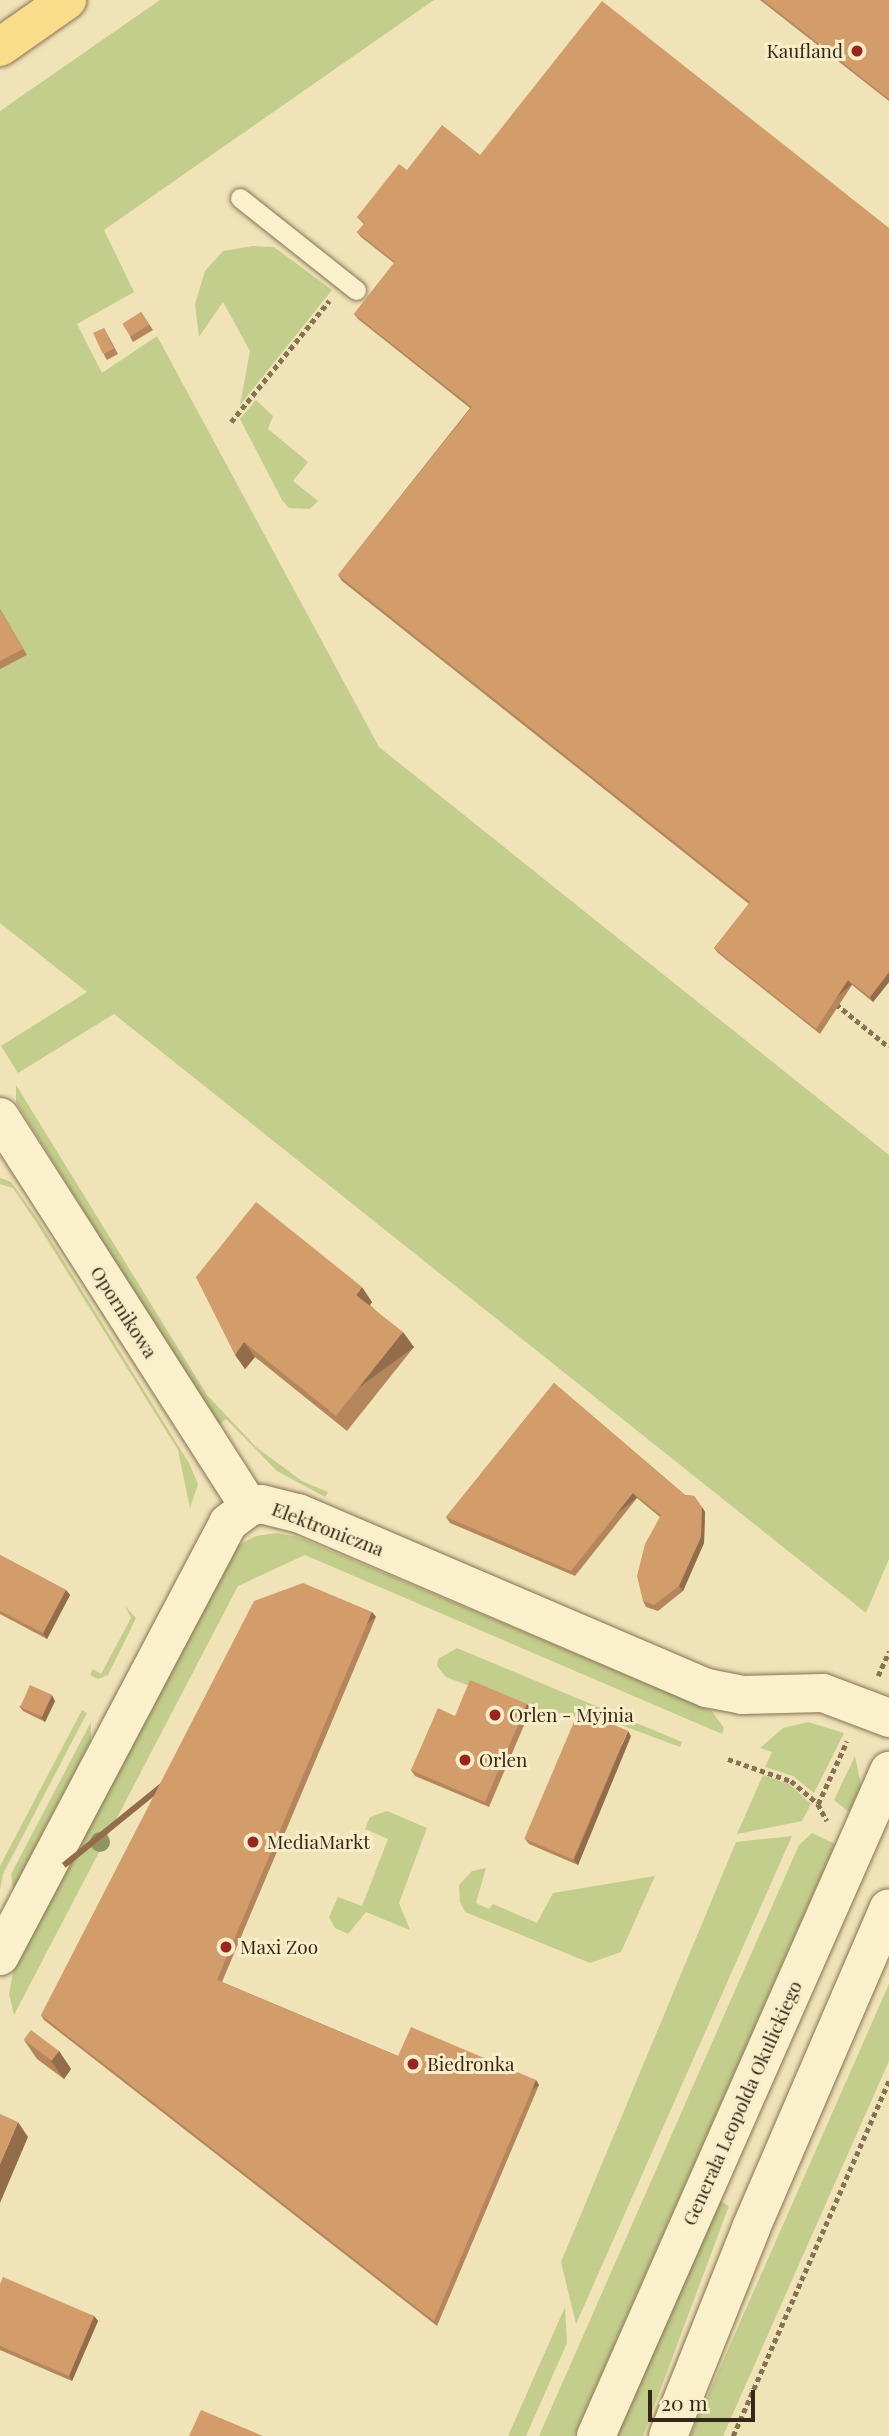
<!DOCTYPE html>
<meta charset="utf-8">
<style>
body{margin:0}
#map{position:relative;width:889px;height:2436px;overflow:hidden;background:#f0e3b8;font-family:"Playfair Display",serif}
div>[style]{position:absolute}
.green>*{inset:0;background:#c3ce8c}
.path>*{height:4.5px;margin-top:-2.25px;transform-origin:0;background:repeating-linear-gradient(90deg,#877253 0 5px,transparent 0 8.5px)}
.roads{filter:drop-shadow(0 0 2px #877253) drop-shadow(0 0 2px #877253)}
.service>*{height:19px;margin:-9.5px;padding:0 9.5px;transform-origin:9.5px;border-radius:9.5px;background:#fbf0cc}
.minor>*{height:38px;margin:-19px;padding:0 19px;transform-origin:19px;border-radius:19px;background:#fbf0cc}
.secondary>*{height:38px;margin:-19px;padding:0 19px;transform-origin:19px;border-radius:19px;background:#fbf0cc}
.primary>*{height:38px;margin:-19px;padding:0 19px;transform-origin:19px;border-radius:19px;background:#f9dd8b}
.trees>*{width:20px;height:20px;margin:-10px;border-radius:50%;background:#919463}
.wall>*{inset:0;background:#b5865c}
.shaded-wall>*{inset:0;background:#936d4b;transform-origin:0 0}
.building>*{inset:0;background:#d29c6b;transform-origin:0 0}
.dots>*{width:19px;height:19px;translate:-50% -50%;box-sizing:border-box;border:4px solid #f8edc8;border-radius:50%}
span{translate:-50% -50%;white-space:nowrap;text-align:center;line-height:1.15;-webkit-text-stroke:6px #f8edc8;paint-order:stroke}
.poi-label{font-size:19px;color:#352819}
.right{translate:-100% -50%;text-align:right}
.left{translate:0 -50%;text-align:left}
.street-label{font-size:19px;color:#352819}
.scale{position:absolute;left:648px;top:2390px;width:107px;height:32px;box-sizing:border-box;border:4px solid #352819;border-top:0;padding-left:9px;font-size:21px;line-height:24px;white-space:nowrap;color:#352819;-webkit-text-stroke:5px #f8edc8;paint-order:stroke}
</style>
<div id="map">
<div class="green">
<div style="clip-path:polygon(160px 0,434px 0,104px 230px,134px 292px,77px 324px,102px 373px,157px 336px,379px 747px,889px 1155px,889px 1559px,866px 1613px,114px 1014px,18px 1073px,1px 1046px,87px 992px,0 923px,0 111px)"></div>
<div style="clip-path:polygon(253px 246px,274px 247px,332px 290px,240px 405px,250px 351px,223px 302px,199px 337px,195px 304px,205px 271px,223px 251px)"></div>
<div style="clip-path:polygon(256px 400px,273px 416px,268px 429px,308px 462px,293px 481px,318px 501px,310px 509px,289px 508px,282px 500px,240px 419px)"></div>
<div style="clip-path:polygon(16px 1085px,207px 1395px,256px 1447px,302px 1481px,328px 1492px,325px 1497px,277px 1471px,226px 1419px,217px 1426px,16px 1102px)"></div>
<div style="clip-path:polygon(0 1178px,11px 1182px,39px 1221px,189px 1463px,198px 1484px,190px 1508px,178px 1450px,36px 1222px,13px 1188px,0 1184px)"></div>
<div style="clip-path:polygon(277px 1533px,298px 1537px,712px 1711px,724px 1728px,722px 1734px,305px 1555px,238px 1586px,14px 2015px,9px 1994px,14px 1968px,237px 1546px,256px 1536px)"></div>
<div style="clip-path:polygon(125px 1606px,136px 1618px,108px 1675px,98px 1679px,90px 1675px,93px 1669px,101px 1674px,131px 1618px)"></div>
<div style="clip-path:polygon(457px 1648px,682px 1742px,680px 1747px,613px 1722px,531px 1709px,446px 1677px,437px 1666px,438px 1659px)"></div>
<div style="clip-path:polygon(82px 1710px,87px 1713px,3px 1874px,0 1890px,0 1866px)"></div>
<div style="clip-path:polygon(91px 1722px,91px 1740px,13px 1889px,11px 1874px)"></div>
<div style="clip-path:polygon(808px 1722px,844px 1733px,814px 1793px,793px 1776px,765px 1767px,772px 1752px,760px 1748px,783px 1728px)"></div>
<div style="clip-path:polygon(855px 1756px,861px 1785px,849px 1812px,834px 1800px)"></div>
<div style="clip-path:polygon(763px 1775px,789px 1784px,811px 1804px,802px 1821px,737px 1834px)"></div>
<div style="clip-path:polygon(387px 1811px,427px 1828px,399px 1903px,410px 1930px,366px 1912px,348px 1934px,335px 1928px,329px 1917px,338px 1897px,362px 1906px,388px 1839px,365px 1829px,370px 1817px)"></div>
<div style="clip-path:polygon(812px 1833px,835px 1844px,574px 2436px,539px 2436px,799px 1845px)"></div>
<div style="clip-path:polygon(792px 1836px,576px 2324px,561px 2262px,736px 1842px)"></div>
<div style="clip-path:polygon(486px 1868px,476px 1903px,489px 1909px,493px 1904px,537px 1923px,553px 1893px,655px 1876px,621px 1952px,590px 1963px,465px 1912px,460px 1902px,459px 1885px,472px 1871px)"></div>
<div style="clip-path:polygon(889px 1984px,889px 2061px,723px 2436px,690px 2436px)"></div>
<div style="clip-path:polygon(720px 2201px,729px 2206px,643px 2436px,617px 2436px)"></div>
<div style="clip-path:polygon(565px 2307px,567px 2343px,526px 2436px,508px 2436px)"></div>
</div>
<div class="path">
<div style="left:231px;top:422px;width:156px;rotate:-51deg"></div>
<div style="left:836px;top:1004px;width:68px;rotate:39.1deg"></div>
<div style="left:878px;top:1676px;width:27px;rotate:-66deg"></div>
<div style="left:728px;top:1759px;width:67px;rotate:19.2deg"></div>
<div style="left:791px;top:1781px;width:35px;rotate:40deg"></div>
<div style="left:818px;top:1804px;width:19px;rotate:62deg"></div>
<div style="left:818px;top:1804px;width:69px;rotate:-65.3deg"></div>
<div style="left:733px;top:2436px;width:388px;rotate:-66.3deg"></div>
</div>
<div class="roads">
<div class="service">
<div style="left:240px;top:198px;width:148px;rotate:38.4deg"></div>
</div>
<div class="minor">
<div style="left:0;top:1117px;width:463px;rotate:57.4deg"></div>
<div style="left:0;top:1956px;width:489px;rotate:-62.2deg"></div>
<div style="left:228px;top:1523px;width:26px;rotate:-37deg"></div>
<div style="left:249px;top:1507px;width:12px;rotate:-14deg"></div>
<div style="left:261px;top:1504px;width:38px;rotate:14deg"></div>
<div style="left:298px;top:1513px;width:445px;rotate:23.2deg"></div>
<div style="left:707px;top:1688px;width:36px;rotate:11deg"></div>
<div style="left:742px;top:1695px;width:81px;rotate:-1.4deg"></div>
<div style="left:823px;top:1693px;width:71px;rotate:20.7deg"></div>
</div>
<div class="secondary">
<div style="left:596px;top:2436px;width:727px;rotate:-66.22deg"></div>
<div style="left:668px;top:2436px;width:224px;rotate:-68.2deg"></div>
<div style="left:751px;top:2228px;width:348px;rotate:-66.7deg"></div>
</div>
<div class="primary">
<div style="left:0;top:47px;width:82px;rotate:-35deg"></div>
</div>
</div>
<div class="trees">
<div style="left:100px;top:1842px"></div>
</div>
<div class="wall">
<div style="clip-path:polygon(760px 0,889px 0,889px 101px)"></div>
<div style="clip-path:polygon(480px 155px,889px 228px,889px 982px,873px 1002px,852px 985px,820px 1034px,718px 953px,714px 948px,749px 904px,342px 581px,338px 575px,470px 408px,358px 319px,354px 314px,394px 263px,361px 237px,357px 232px,364px 224px,357px 217px,407px 170px)"></div>
<div style="clip-path:polygon(141px 312px,153px 330px,133px 342px,130px 337px)"></div>
<div style="clip-path:polygon(104px 328px,118px 354px,107px 360px,104px 355px)"></div>
<div style="clip-path:polygon(0 609px,27px 655px,0 669px)"></div>
<div style="clip-path:polygon(196px 1277px,372px 1302px,370px 1305px,414px 1347px,347px 1431px,255px 1357px,245px 1369px)"></div>
<div style="clip-path:polygon(554px 1383px,685px 1495px,694px 1496px,705px 1512px,704px 1543px,683px 1591px,658px 1611px,646px 1607px,643px 1601px,660px 1517px,637px 1498px,575px 1576px,450px 1523px,446px 1517px)"></div>
<div style="clip-path:polygon(0 1555px,66px 1590px,70px 1595px,47px 1639px,0 1614px)"></div>
<div style="clip-path:polygon(372px 1612px,376px 1617px,222px 1982px,398px 2056px,536px 2080px,539px 2085px,437px 2326px,44px 2020px,41px 2015px)"></div>
<div style="clip-path:polygon(55px 1701px,45px 1722px,23px 1711px,19px 1706px)"></div>
<div style="clip-path:polygon(531px 1709px,489px 1807px,415px 1776px,411px 1770px,455px 1716px)"></div>
<div style="clip-path:polygon(631px 1736px,578px 1865px,529px 1844px,525px 1839px)"></div>
<div style="clip-path:polygon(24px 2040px,59px 2051px,71px 2069px,64px 2079px,37px 2059px)"></div>
<div style="clip-path:polygon(0 2284px,94px 2316px,98px 2321px,72px 2381px,0 2350px)"></div>
</div>
<div class="shaded-wall">
<div style="clip-path:polygon(889px 972px,889px 982px,873px 1002px,870px 997px)"></div>
<div style="left:848px;top:980px;width:6px;height:59px;rotate:51deg"></div>
<div style="clip-path:polygon(362px 1287px,372px 1302px,367px 1309px,356px 1295px)"></div>
<div style="left:403px;top:1332px;width:19px;height:107px;rotate:54deg"></div>
<div style="clip-path:polygon(244px 1342px,255px 1357px,245px 1369px,235px 1355px)"></div>
<div style="left:633px;top:1493px;width:6px;height:100px;rotate:51deg"></div>
<div style="clip-path:polygon(702px 1507px,705px 1512px,704px 1543px,683px 1591px,679px 1586px)"></div>
<div style="clip-path:polygon(66px 1590px,70px 1595px,47px 1639px,43px 1633px)"></div>
<div style="left:372px;top:1612px;width:6px;height:399px;rotate:51deg"></div>
<div style="clip-path:polygon(52px 1695px,55px 1701px,45px 1722px,41px 1717px)"></div>
<div style="left:527px;top:1704px;width:6px;height:107px;rotate:51deg"></div>
<div style="clip-path:polygon(628px 1731px,631px 1736px,578px 1865px,574px 1860px)"></div>
<div style="clip-path:polygon(59px 2051px,71px 2069px,64px 2079px,51px 2061px)"></div>
<div style="left:536px;top:2080px;width:6px;height:262px;rotate:59deg"></div>
<div style="clip-path:polygon(18px 2122px,28px 2137px,0 2203px,0 2164px)"></div>
<div style="clip-path:polygon(94px 2316px,98px 2321px,72px 2381px,69px 2376px)"></div>
</div>
<div class="building">
<div style="clip-path:polygon(763px 0,889px 0,889px 99px)"></div>
<div style="clip-path:polygon(602px 1px,889px 228px,889px 972px,870px 997px,848px 980px,816px 1029px,714px 948px,750px 902px,338px 575px,472px 407px,354px 314px,395px 262px,357px 232px,365px 223px,357px 217px,399px 164px,407px 170px,442px 125px,480px 155px)"></div>
<div style="left:141px;top:312px;width:15px;height:22px;rotate:58deg"></div>
<div style="left:104px;top:328px;width:23px;height:12px;rotate:65deg"></div>
<div style="clip-path:polygon(0 610px,23px 649px,0 661px)"></div>
<div style="clip-path:polygon(256px 1202px,362px 1287px,356px 1295px,403px 1332px,336px 1416px,244px 1342px,235px 1355px,196px 1277px)"></div>
<div style="clip-path:polygon(554px 1383px,685px 1495px,694px 1496px,702px 1507px,701px 1537px,679px 1586px,654px 1605px,643px 1601px,637px 1576px,645px 1544px,661px 1515px,633px 1493px,571px 1571px,446px 1517px)"></div>
<div style="clip-path:polygon(0 1555px,66px 1590px,43px 1633px,0 1611px)"></div>
<div style="clip-path:polygon(303px 1583px,372px 1612px,217px 1980px,398px 2056px,411px 2027px,536px 2080px,434px 2321px,41px 2015px,254px 1601px)"></div>
<div style="clip-path:polygon(470px 1680px,527px 1704px,485px 1802px,411px 1770px,438px 1708px,455px 1716px)"></div>
<div style="left:30px;top:1685px;width:24px;height:24px;rotate:24deg"></div>
<div style="left:579px;top:1710px;width:53px;height:140px;rotate:23deg"></div>
<div style="left:31px;top:2030px;width:35px;height:12px;rotate:37deg"></div>
<div style="clip-path:polygon(0 2114px,18px 2122px,0 2164px)"></div>
<div style="clip-path:polygon(3px 2277px,94px 2316px,69px 2376px,0 2346px,0 2284px)"></div>
<div style="clip-path:polygon(201px 2410px,263px 2436px,189px 2436px)"></div>
</div>
<div class="dots">
<div style="left:857px;top:51px;background:#9a251f"></div>
<div style="left:495px;top:1715px;background:#9a251f"></div>
<div style="left:465px;top:1760px;background:#9a251f"></div>
<div style="left:253px;top:1842px;background:#9a251f"></div>
<div style="left:226px;top:1947px;background:#9a251f"></div>
<div style="left:413px;top:2064px;background:#9a251f"></div>
</div>
<div class="poi-label">
<span class="right" style="left:843px;top:51px">Kaufland</span>
<span class="left" style="left:509px;top:1715px">Orlen - Myjnia</span>
<span class="left" style="left:479px;top:1760px">Orlen</span>
<span class="left" style="left:267px;top:1842px">MediaMarkt</span>
<span class="left" style="left:240px;top:1947px">Maxi Zoo</span>
<span class="left" style="left:427px;top:2064px">Biedronka</span>
</div>
<div class="street-label">
<span style="left:124px;top:1312px;rotate:57deg">Opornikowa</span>
<span style="left:328px;top:1529px;rotate:21deg">Elektroniczna</span>
<span style="left:742px;top:2103px;rotate:-66deg">Generała Leopolda Okulickiego</span>
</div>
<div class="scale">20 m</div>
</div>
